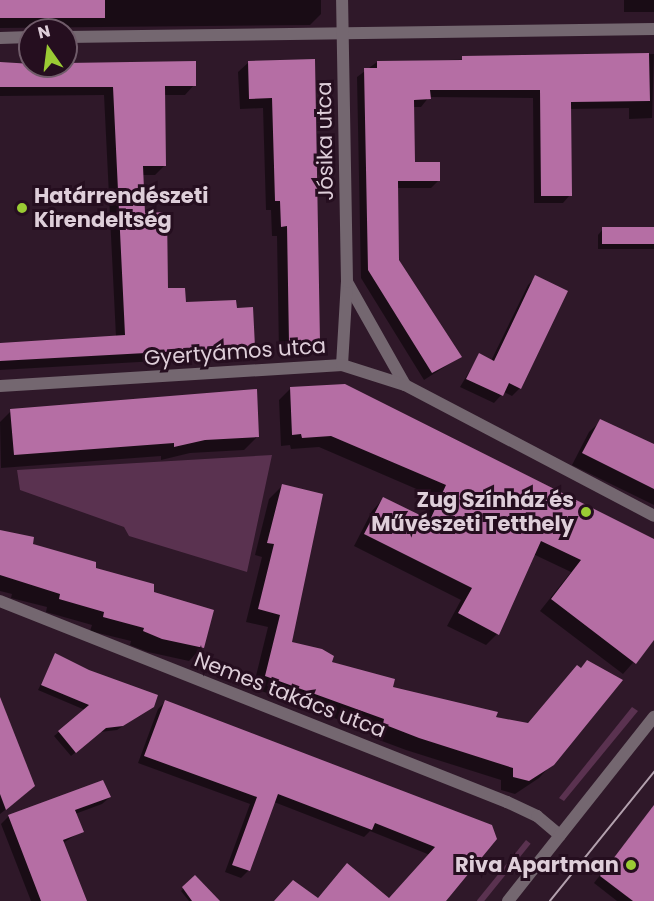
<!DOCTYPE html>
<meta charset="utf-8">
<style>
body{margin:0}
#map{position:relative;width:654px;height:901px;overflow:hidden;background:#2f1829;font-family:Poppins,sans-serif}
div>[style]{position:absolute}
.green>*{inset:0;background:#5a3250;transform-origin:0 0}
.shadow>*{inset:0;background:#0007;transform-origin:0 0}
.building>*{inset:0;background:#b56ea4;transform-origin:0 0}
.minor>*{height:12px;margin:-6px;padding:0 6px;transform-origin:6px;border-radius:6px;background:#746770}
.tertiary>*{height:12px;margin:-6px;padding:0 6px;transform-origin:6px;border-radius:6px;background:#746770}
.tram>*{height:1.5px;margin:-0.75px;padding:0 0.75px;transform-origin:0.75px;border-radius:0.75px;background:#b3a1ae}
.dots>*{width:16px;height:16px;translate:-50% -50%;box-sizing:border-box;border:3px solid #250e1f;border-radius:50%}
span{translate:-50% -50%;white-space:nowrap;text-align:center;line-height:1.15;-webkit-text-stroke:6px #250e1f;paint-order:stroke}
.street-label{font-size:21px;color:#deced9}
.poi-label{font-size:21px;color:#deced9;font-weight:700}
.left{translate:0 -50%;text-align:left}
.right{translate:-100% -50%;text-align:right}
.north{position:absolute;left:18px;top:18px;width:60px;height:60px;box-sizing:border-box;background:#250e1f;border:2px solid #6f5b69;border-radius:50%;rotate:346deg;font-size:16px;font-weight:700;line-height:24px;text-align:center;color:#deced9}
.north::after{content:'';display:block;margin:auto;width:21px;height:27px;background:#9acb34;clip-path:polygon(50% 0,100% 100%,50% 72%,0 100%)}
</style>
<div id="map">
<div class="green">
<div style="clip-path:polygon(272px 455px,247px 572px,129px 536px,124px 527px,20px 490px,17px 470px)"></div>
<div style="clip-path:polygon(632px 707px,638px 711px,564px 801px,559px 798px)"></div>
<div style="left:526px;top:840px;width:6px;height:78px;rotate:39deg"></div>
</div>
<div class="shadow">
<div style="clip-path:polygon(0 0,321px 0,321px 14px,310px 25px,0 28px)"></div>
<div style="left:624px;top:0;width:30px;height:12px"></div>
<div style="clip-path:polygon(654px 54px,652px 118px,629px 119px,629px 108px,569px 109px,570px 195px,563px 203px,534px 203px,533px 98px,429px 97px,421px 107px,413px 107px,414px 163px,438px 181px,431px 188px,396px 188px,397px 260px,460px 357px,424px 380px,361px 278px,357px 77px,377px 62px)"></div>
<div style="clip-path:polygon(313px 60px,319px 342px,309px 352px,279px 353px,277px 236px,272px 236px,271px 210px,266px 210px,263px 108px,240px 109px,238px 72px,249px 62px)"></div>
<div style="clip-path:polygon(66px 63px,194px 85px,185px 95px,164px 95px,165px 165px,155px 175px,142px 175px,144px 215px,166px 290px,185px 303px,235px 310px,253px 346px,244px 356px,0 370px,0 345px,116px 337px,104px 95px,0 96px,0 64px)"></div>
<div style="clip-path:polygon(603px 229px,654px 229px,654px 249px,598px 249px,598px 235px)"></div>
<div style="clip-path:polygon(536px 277px,520px 388px,512px 396px,504px 392px,494px 403px,460px 387px,479px 355px,491px 361px,528px 285px)"></div>
<div style="clip-path:polygon(291px 388px,654px 540px,654px 639px,623px 674px,540px 611px,571px 572px,533px 554px,497px 634px,486px 645px,447px 626px,461px 600px,354px 546px,372px 511px,383px 499px,425px 519px,435px 497px,319px 447px,291px 449px,290px 445px,281px 446px,279px 400px)"></div>
<div style="clip-path:polygon(11px 411px,258px 436px,244px 450px,190px 453px,161px 460px,161px 456px,1px 468px,0 422px)"></div>
<div style="clip-path:polygon(601px 421px,654px 445px,654px 505px,572px 465px,589px 432px)"></div>
<div style="clip-path:polygon(282px 486px,290px 643px,391px 688px,526px 725px,577px 667px,552px 764px,539px 778px,515px 794px,501px 790px,501px 780px,406px 750px,371px 737px,372px 732px,253px 688px,268px 627px,246px 622px,262px 557px,255px 555px,269px 499px)"></div>
<div style="clip-path:polygon(0 531px,153px 593px,202px 647px,189px 661px,148px 652px,130px 645px,131px 641px,90px 631px,92px 625px,46px 612px,47px 607px,11px 598px,12px 594px,0 591px)"></div>
<div style="clip-path:polygon(56px 654px,152px 706px,117px 730px,100px 732px,71px 756px,54px 736px,85px 710px,38px 690px)"></div>
<div style="clip-path:polygon(0 699px,25px 794px,0 814px)"></div>
<div style="clip-path:polygon(165px 702px,491px 826px,445px 901px,275px 901px,388px 899px,430px 855px,370px 831px,364px 837px,274px 802px,249px 870px,241px 878px,225px 872px,250px 804px,138px 763px,158px 709px)"></div>
<div style="clip-path:polygon(110px 797px,102px 804px,75px 814px,82px 831px,63px 843px,85px 901px,31px 901px,1px 824px,9px 816px)"></div>
<div style="clip-path:polygon(654px 806px,654px 901px,617px 901px,594px 883px)"></div>
<div style="clip-path:polygon(195px 877px,211px 901px,189px 901px,181px 891px)"></div>
</div>
<div class="building">
<div style="left:0;top:0;width:105px;height:18px"></div>
<div style="clip-path:polygon(649px 53px,650px 101px,571px 102px,572px 196px,541px 196px,540px 90px,430px 90px,431px 99px,414px 100px,415px 162px,440px 162px,440px 181px,398px 181px,399px 260px,462px 357px,432px 373px,368px 270px,364px 68px,377px 68px,377px 61px,462px 60px,462px 56px)"></div>
<div style="clip-path:polygon(315px 59px,320px 342px,289px 343px,287px 226px,281px 227px,280px 201px,275px 201px,272px 98px,249px 99px,248px 61px)"></div>
<div style="clip-path:polygon(196px 61px,196px 86px,165px 86px,166px 166px,143px 166px,145px 213px,167px 212px,168px 288px,185px 288px,186px 302px,236px 300px,237px 308px,253px 307px,255px 347px,0 361px,0 343px,125px 335px,113px 87px,0 87px,0 62px,66px 66px,66px 63px)"></div>
<div style="left:654px;top:227px;width:17px;height:52px;rotate:90deg"></div>
<div style="clip-path:polygon(535px 275px,568px 291px,521px 389px,509px 383px,503px 396px,466px 379px,479px 353px,494px 361px)"></div>
<div style="clip-path:polygon(345px 384px,654px 539px,654px 640px,636px 664px,551px 599px,581px 560px,541px 541px,499px 635px,458px 613px,472px 588px,364px 534px,383px 497px,430px 520px,446px 485px,331px 436px,302px 438px,301px 434px,292px 435px,290px 387px)"></div>
<div style="clip-path:polygon(257px 389px,259px 437px,205px 440px,174px 447px,174px 443px,14px 455px,10px 409px)"></div>
<div style="clip-path:polygon(600px 419px,654px 444px,654px 489px,582px 453px)"></div>
<div style="clip-path:polygon(282px 484px,323px 494px,292px 642px,322px 649px,334px 656px,332px 662px,395px 679px,393px 687px,498px 712px,496px 717px,528px 723px,577px 665px,581px 668px,587px 660px,623px 680px,554px 765px,529px 781px,513px 777px,513px 768px,419px 738px,383px 724px,384px 719px,265px 676px,280px 615px,258px 609px,274px 544px,267px 543px)"></div>
<div style="clip-path:polygon(0 530px,34px 537px,33px 544px,96px 562px,96px 568px,154px 584px,154px 592px,214px 610px,204px 648px,162px 639px,143px 631px,144px 628px,103px 617px,104px 612px,59px 599px,60px 594px,0 575px)"></div>
<div style="clip-path:polygon(55px 653px,89px 670px,158px 695px,154px 707px,123px 726px,106px 728px,76px 753px,58px 731px,89px 705px,41px 685px)"></div>
<div style="clip-path:polygon(0 697px,35px 786px,6px 810px,0 794px)"></div>
<div style="clip-path:polygon(165px 700px,492px 825px,497px 839px,446px 901px,274px 901px,293px 880px,318px 898px,347px 863px,389px 898px,435px 847px,375px 823px,372px 830px,278px 794px,250px 871px,232px 865px,257px 797px,144px 756px)"></div>
<div style="clip-path:polygon(103px 780px,111px 797px,75px 810px,84px 832px,63px 840px,87px 901px,41px 901px,8px 815px)"></div>
<div style="clip-path:polygon(654px 805px,654px 901px,633px 901px,600px 876px)"></div>
<div style="clip-path:polygon(195px 875px,220px 901px,192px 901px,182px 887px)"></div>
</div>
<div class="minor">
<div style="left:66px;top:37px;width:588px;rotate:-0.78deg"></div>
<div style="left:0;top:38px;width:30px;rotate:-2deg"></div>
<div style="left:347px;top:282px;width:118px;rotate:60.6deg"></div>
<div style="left:342px;top:365px;width:83px;rotate:-86.6deg"></div>
<div style="left:347px;top:282px;width:282px;rotate:-91deg"></div>
<div style="left:0;top:386px;width:343px;rotate:-3.5deg"></div>
<div style="left:342px;top:365px;width:66px;rotate:17.6deg"></div>
<div style="left:405px;top:385px;width:281px;rotate:27.7deg"></div>
<div style="left:0;top:601px;width:545px;rotate:21.63deg"></div>
<div style="left:507px;top:802px;width:33px;rotate:25deg"></div>
<div style="left:537px;top:816px;width:30px;rotate:40deg"></div>
</div>
<div class="tertiary">
<div style="left:508px;top:901px;width:235px;rotate:-51.6deg"></div>
</div>
<div class="tram">
<div style="left:550px;top:901px;width:166px;rotate:-51.1deg"></div>
</div>
<div class="dots">
<div style="left:22px;top:208px;background:#9acb34"></div>
<div style="left:586px;top:512px;background:#9acb34"></div>
<div style="left:631px;top:865px;background:#9acb34"></div>
</div>
<div class="street-label">
<span style="left:325px;top:141px;rotate:-91deg">Jósika utca</span>
<span style="left:235px;top:352px;rotate:-4deg">Gyertyámos utca</span>
<span style="left:290px;top:695px;rotate:21deg">Nemes takács utca</span>
</div>
<div class="poi-label">
<span class="left" style="left:34px;top:208px">Határrendészeti<br>Kirendeltség</span>
<span class="right" style="left:574px;top:512px">Zug Színház és<br>Művészeti Tetthely</span>
<span class="right" style="left:619px;top:865px">Riva Apartman</span>
</div>
<div class="north">N</div>
</div>
